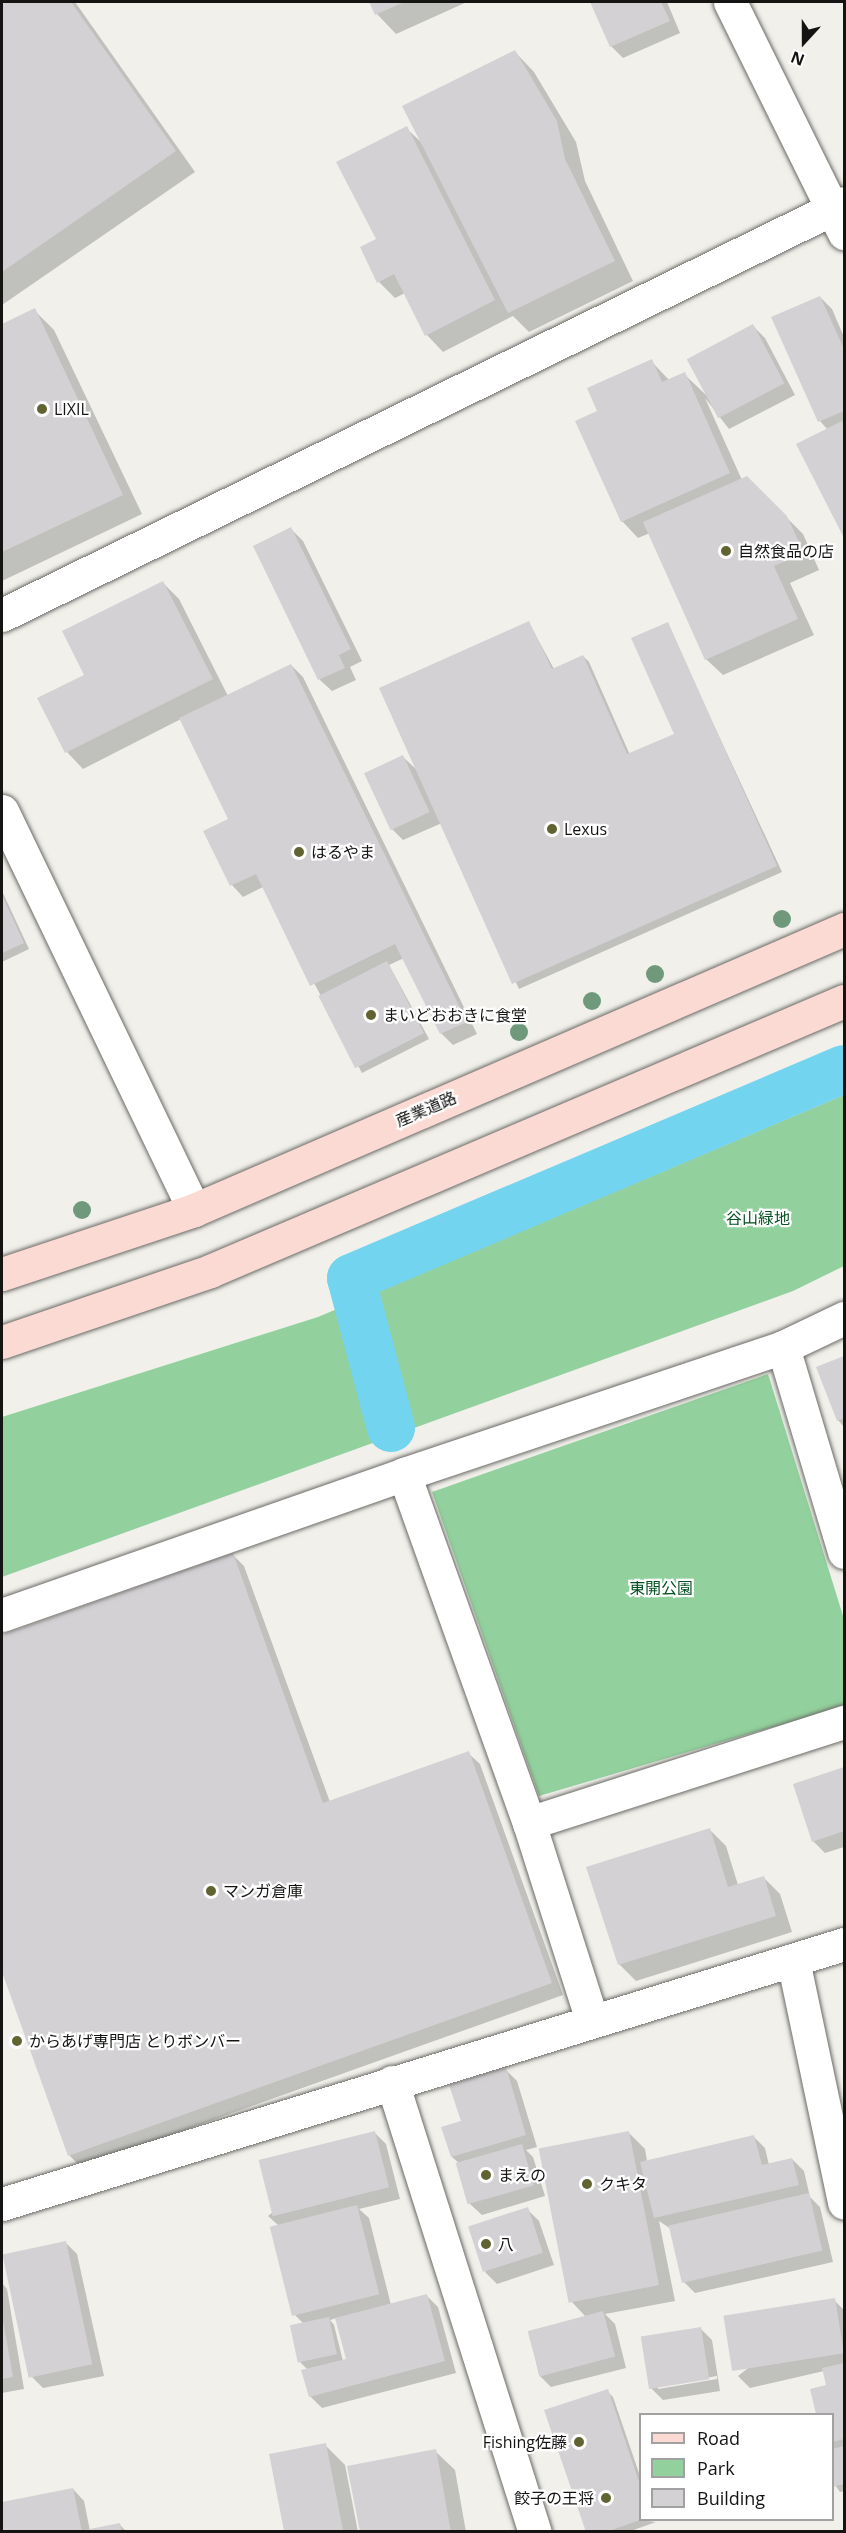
<!DOCTYPE html>
<meta charset="utf-8">
<style>
body{margin:0}
#map{position:relative;width:846px;height:2533px;overflow:hidden;background:#f1f0eb;font-family:"Open Sans","Noto Sans JP",sans-serif}
div>[style]{position:absolute}
.green>*{inset:0;background:#92d19d}
.shadow>*{inset:0;background:#0003}
.canal>*{height:48px;margin:-24px;padding:0 24px;transform-origin:24px;border-radius:24px;background:#72d4ef}
.building>*{inset:0;background:#d4d1d5;transform-origin:0 0}
.roads{filter:drop-shadow(0 0 2px #6b6a66) drop-shadow(0 0 2px #6b6a66)}
.minor>*{height:33px;margin:-16.5px;padding:0 16.5px;transform-origin:16.5px;border-radius:16.5px;background:#fff}
.major>*{height:33px;margin:-16.5px;padding:0 16.5px;transform-origin:16.5px;border-radius:16.5px;background:#fbdad4}
.trees>*{width:18px;height:18px;margin:-9px;border-radius:50%;background:#70997c}
.dots>*{width:16px;height:16px;translate:-50% -50%;box-sizing:border-box;border:3px solid #fff;border-radius:50%}
span{translate:-50% -50%;white-space:nowrap;text-align:center;line-height:1.15;-webkit-text-stroke:4.5px #fff;paint-order:stroke}
.poi-label{font-size:16px;color:#151413}
.left{translate:0 -50%;text-align:left}
.right{translate:-100% -50%;text-align:right}
.street-label{font-size:16px;color:#151413}
.park-label{font-size:16px;color:#065122}
.frame{position:absolute;inset:0;border:3px solid #151413;pointer-events:none}
.legend{position:absolute;left:639px;top:2413px;width:195px;height:108px;box-sizing:border-box;background:#fff;border:2px solid #a1a1a1;margin:0;padding:8px 10px;list-style:none;font-size:18px;color:#151413}
.legend li{display:flex;align-items:center;gap:12px;height:30px}
.legend b{width:30px;border:2px solid #a1a1a1}
.north{position:absolute;left:774px;top:12px;width:60px;height:60px;-webkit-text-stroke:4px #fff;paint-order:stroke;rotate:201deg;font-size:16px;font-weight:700;line-height:24px;text-align:center;color:#151413}
.north::after{content:'';display:block;margin:auto;width:21px;height:27px;background:#151413;clip-path:polygon(50% 0,100% 100%,50% 72%,0 100%)}
</style>
<div id="map">
<div class="green">
<div style="clip-path:polygon(844px 1095px,844px 1266px,793px 1291px,2px 1577px,2px 1417px,318px 1317px)"></div>
<div style="clip-path:polygon(768px 1374px,844px 1619px,844px 1706px,539px 1796px,432px 1492px)"></div>
</div>
<div class="shadow">
<div style="clip-path:polygon(8px 2px,75px 2px,195px 172px,2px 305px,2px 6px)"></div>
<div style="clip-path:polygon(371px 2px,467px 2px,396px 34px,377px 14px)"></div>
<div style="clip-path:polygon(592px 2px,667px 2px,680px 33px,623px 58px,611px 46px)"></div>
<div style="clip-path:polygon(515px 52px,534px 72px,576px 142px,585px 181px,633px 281px,529px 332px,513px 316px,443px 352px,427px 335px,405px 293px,395px 298px,379px 282px,378px 239px,406px 128px,422px 143px)"></div>
<div style="clip-path:polygon(820px 297px,832px 309px,844px 337px,844px 534px,798px 445px,828px 430px,820px 421px,773px 318px)"></div>
<div style="clip-path:polygon(34px 310px,54px 330px,142px 514px,2px 581px,2px 326px)"></div>
<div style="clip-path:polygon(753px 326px,765px 338px,795px 395px,729px 429px,705px 398px,742px 480px,747px 478px,803px 534px,819px 570px,790px 583px,814px 635px,723px 675px,706px 659px,650px 533px,638px 538px,622px 521px,599px 412px,651px 361px,669px 380px,684px 374px,705px 394px)"></div>
<div style="clip-path:polygon(291px 529px,303px 541px,362px 661px,350px 667px,356px 680px,332px 691px,320px 680px,255px 546px)"></div>
<div style="clip-path:polygon(163px 583px,179px 599px,228px 696px,291px 665px,303px 677px,477px 1034px,453px 1045px,441px 1033px,404px 958px,389px 965px,429px 1039px,362px 1073px,263px 887px,243px 897px,232px 885px,230px 820px,181px 719px,83px 769px,67px 752px,39px 699px,86px 675px)"></div>
<div style="clip-path:polygon(529px 623px,554px 669px,583px 656px,589px 662px,630px 755px,676px 734px,667px 624px,782px 872px,519px 989px,442px 823px,403px 840px,391px 828px,403px 757px,419px 772px)"></div>
<div style="clip-path:polygon(2px 891px,29px 949px,2px 962px)"></div>
<div style="clip-path:polygon(844px 1358px,844px 1427px,838px 1420px,818px 1367px)"></div>
<div style="clip-path:polygon(232px 1554px,244px 1566px,330px 1802px,468px 1753px,480px 1764px,563px 1995px,81px 2167px,69px 2155px,2px 1968px,2px 1636px)"></div>
<div style="clip-path:polygon(844px 1769px,844px 1847px,825px 1853px,813px 1841px,795px 1785px)"></div>
<div style="clip-path:polygon(710px 1830px,726px 1846px,738px 1885px,763px 1877px,780px 1894px,792px 1932px,636px 1981px,619px 1964px)"></div>
<div style="clip-path:polygon(505px 2069px,517px 2081px,537px 2147px,526px 2150px,533px 2157px,545px 2196px,482px 2215px,470px 2204px,460px 2164px,452px 2157px,443px 2128px,463px 2122px)"></div>
<div style="clip-path:polygon(evenodd,374px 2132px,386px 2144px,400px 2199px,359px 2209px,369px 2218px,391px 2305px,426px 2295px,438px 2307px,456px 2373px,322px 2408px,310px 2396px,308px 2370px,300px 2362px,304px 2324px,294px 2314px,279px 2226px,268px 2216px,374px 2132px,337px 2318px,348px 2360px,343px 2361px,334px 2325px,330px 2320px,337px 2318px)"></div>
<div style="clip-path:polygon(629px 2133px,645px 2149px,647px 2161px,753px 2136px,765px 2148px,769px 2165px,792px 2159px,804px 2171px,810px 2197px,820px 2207px,833px 2262px,695px 2293px,683px 2281px,671px 2229px,659px 2221px,675px 2301px,605px 2314px,615px 2324px,626px 2368px,551px 2387px,539px 2375px,529px 2331px,586px 2317px,571px 2301px)"></div>
<div style="clip-path:polygon(527px 2209px,539px 2221px,554px 2265px,497px 2284px,485px 2272px)"></div>
<div style="clip-path:polygon(65px 2242px,77px 2254px,104px 2376px,43px 2388px,32px 2377px)"></div>
<div style="clip-path:polygon(2px 2283px,7px 2289px,24px 2389px,2px 2393px)"></div>
<div style="clip-path:polygon(834px 2300px,844px 2310px,844px 2491px,840px 2492px,832px 2481px,832px 2414px,818px 2414px,812px 2390px,827px 2386px,824px 2371px,750px 2388px,738px 2376px)"></div>
<div style="clip-path:polygon(evenodd,700px 2328px,712px 2340px,720px 2391px,663px 2400px,651px 2388px,700px 2328px,717px 2376px,717px 2379px,658px 2389px,658px 2386px,717px 2376px)"></div>
<div style="clip-path:polygon(607px 2391px,613px 2397px,640px 2476px,640px 2520px,656px 2522px,628px 2532px,587px 2532px)"></div>
<div style="clip-path:polygon(325px 2445px,345px 2465px,358px 2532px,286px 2532px)"></div>
<div style="clip-path:polygon(435px 2451px,455px 2470px,466px 2532px,361px 2532px)"></div>
<div style="clip-path:polygon(73px 2489px,84px 2501px,90px 2531px,120px 2525px,127px 2532px,2px 2532px,2px 2504px)"></div>
</div>
<div class="canal">
<div style="left:391px;top:1428px;width:155px;rotate:-104.9deg"></div>
<div style="left:351px;top:1278px;width:535px;rotate:-22.97deg"></div>
</div>
<div class="building">
<div style="clip-path:polygon(6px 2px,71px 2px,176px 151px,2px 272px,2px 4px)"></div>
<div style="clip-path:polygon(369px 2px,404px 2px,375px 15px)"></div>
<div style="clip-path:polygon(590px 2px,661px 2px,670px 21px,610px 47px)"></div>
<div style="clip-path:polygon(515px 50px,557px 121px,565px 159px,615px 261px,508px 313px,402px 106px)"></div>
<div style="clip-path:polygon(407px 126px,495px 300px,425px 336px,394px 274px,377px 283px,360px 247px,376px 239px,336px 162px)"></div>
<div style="clip-path:polygon(820px 296px,844px 349px,844px 411px,818px 422px,771px 317px)"></div>
<div style="clip-path:polygon(35px 308px,123px 495px,2px 552px,2px 324px)"></div>
<div style="left:753px;top:324px;width:67px;height:75px;rotate:62deg"></div>
<div style="clip-path:polygon(652px 359px,662px 382px,685px 372px,730px 473px,621px 522px,575px 421px,597px 411px,587px 388px)"></div>
<div style="clip-path:polygon(842px 421px,844px 426px,844px 538px,796px 444px)"></div>
<div style="clip-path:polygon(747px 476px,787px 516px,804px 553px,774px 566px,798px 619px,705px 660px,643px 522px)"></div>
<div style="clip-path:polygon(291px 527px,351px 649px,339px 655px,345px 668px,318px 680px,253px 546px)"></div>
<div style="clip-path:polygon(163px 581px,213px 679px,65px 753px,37px 698px,84px 675px,62px 631px)"></div>
<div style="clip-path:polygon(529px 621px,552px 669px,583px 655px,627px 754px,674px 734px,631px 638px,668px 622px,777px 866px,512px 984px,379px 688px)"></div>
<div style="clip-path:polygon(291px 664px,467px 1022px,440px 1034px,395px 944px,310px 986px,256px 874px,230px 886px,203px 831px,228px 819px,179px 718px)"></div>
<div style="left:403px;top:755px;width:63px;height:43px;rotate:65deg"></div>
<div style="clip-path:polygon(2px 895px,24px 943px,2px 953px)"></div>
<div style="left:387px;top:961px;width:81px;height:77px;rotate:63deg"></div>
<div style="clip-path:polygon(844px 1356px,844px 1418px,837px 1421px,816px 1367px)"></div>
<div style="clip-path:polygon(233px 1553px,323px 1803px,469px 1751px,552px 1983px,68px 2156px,2px 1972px,2px 1635px)"></div>
<div style="clip-path:polygon(844px 1767px,844px 1831px,812px 1842px,793px 1784px)"></div>
<div style="clip-path:polygon(710px 1828px,728px 1887px,764px 1876px,776px 1916px,618px 1965px,586px 1867px)"></div>
<div style="clip-path:polygon(506px 2067px,526px 2135px,451px 2157px,441px 2127px,461px 2121px,449px 2085px)"></div>
<div style="left:375px;top:2131px;width:58px;height:120px;rotate:76deg"></div>
<div style="left:629px;top:2131px;width:157px;height:92px;rotate:79deg"></div>
<div style="clip-path:polygon(754px 2135px,762px 2165px,792px 2158px,799px 2185px,654px 2218px,640px 2162px)"></div>
<div style="left:522px;top:2144px;width:43px;height:69px;rotate:74deg"></div>
<div style="left:809px;top:2193px;width:59px;height:144px;rotate:77deg"></div>
<div style="left:357px;top:2205px;width:92px;height:90px;rotate:76deg"></div>
<div style="left:528px;top:2207px;width:48px;height:63px;rotate:72deg"></div>
<div style="left:66px;top:2241px;width:126px;height:65px;rotate:78deg"></div>
<div style="clip-path:polygon(427px 2294px,445px 2361px,309px 2397px,301px 2370px,346px 2359px,335px 2318px)"></div>
<div style="left:835px;top:2298px;width:56px;height:113px;rotate:81deg"></div>
<div style="left:603px;top:2311px;width:47px;height:78px;rotate:75deg"></div>
<div style="clip-path:polygon(2px 2315px,13px 2377px,2px 2379px)"></div>
<div style="left:329px;top:2317px;width:38px;height:40px;rotate:78deg"></div>
<div style="left:701px;top:2327px;width:53px;height:61px;rotate:81deg"></div>
<div style="clip-path:polygon(844px 2363px,844px 2439px,832px 2442px,832px 2414px,816px 2414px,810px 2389px,826px 2385px,822px 2368px)"></div>
<div style="clip-path:polygon(608px 2389px,640px 2485px,640px 2520px,606px 2532px,586px 2532px,544px 2410px)"></div>
<div style="left:326px;top:2443px;width:91px;height:58px;rotate:79deg"></div>
<div style="clip-path:polygon(844px 2446px,844px 2484px,832px 2487px,832px 2449px)"></div>
<div style="clip-path:polygon(436px 2449px,451px 2532px,360px 2532px,347px 2466px)"></div>
<div style="clip-path:polygon(73px 2488px,82px 2532px,2px 2532px,2px 2502px)"></div>
<div style="clip-path:polygon(120px 2523px,122px 2532px,85px 2532px,85px 2530px)"></div>
</div>
<div class="roads">
<div class="minor">
<div style="left:730px;top:2px;width:258px;rotate:63.7deg"></div>
<div style="left:2px;top:615px;width:937px;rotate:-26.07deg"></div>
<div style="left:2px;top:811px;width:443px;rotate:64.3deg"></div>
<div style="left:783px;top:1347px;width:68px;rotate:-25.4deg"></div>
<div style="left:404px;top:1474px;width:400px;rotate:-18.5deg"></div>
<div style="left:783px;top:1347px;width:214px;rotate:73.4deg"></div>
<div style="left:2px;top:1615px;width:426px;rotate:-19.3deg"></div>
<div style="left:404px;top:1474px;width:371px;rotate:70.3deg"></div>
<div style="left:529px;top:1823px;width:207px;rotate:72.3deg"></div>
<div style="left:529px;top:1823px;width:331px;rotate:-17.8deg"></div>
<div style="left:793px;top:1960px;width:248px;rotate:78.1deg"></div>
<div style="left:392px;top:2082px;width:472px;rotate:72.4deg"></div>
<div style="left:2px;top:2204px;width:881px;rotate:-17.16deg"></div>
</div>
<div class="major">
<div style="left:2px;top:1274px;width:202px;rotate:-18.4deg"></div>
<div style="left:194px;top:1210px;width:708px;rotate:-23.38deg"></div>
<div style="left:2px;top:1342px;width:220px;rotate:-18.8deg"></div>
<div style="left:210px;top:1271px;width:689px;rotate:-23.07deg"></div>
</div>
</div>
<div class="trees">
<div style="left:782px;top:919px"></div>
<div style="left:655px;top:974px"></div>
<div style="left:592px;top:1001px"></div>
<div style="left:519px;top:1032px"></div>
<div style="left:82px;top:1210px"></div>
</div>
<div class="dots">
<div style="left:42px;top:409px;background:#616330"></div>
<div style="left:726px;top:551px;background:#616330"></div>
<div style="left:552px;top:829px;background:#616330"></div>
<div style="left:299px;top:852px;background:#616330"></div>
<div style="left:371px;top:1015px;background:#616330"></div>
<div style="left:211px;top:1891px;background:#616330"></div>
<div style="left:17px;top:2041px;background:#616330"></div>
<div style="left:486px;top:2175px;background:#616330"></div>
<div style="left:587px;top:2184px;background:#616330"></div>
<div style="left:486px;top:2244px;background:#616330"></div>
<div style="left:579px;top:2442px;background:#616330"></div>
<div style="left:606px;top:2498px;background:#616330"></div>
</div>
<div class="poi-label">
<span class="left" style="left:54px;top:409px">LIXIL</span>
<span class="left" style="left:738px;top:551px">自然食品の店</span>
<span class="left" style="left:564px;top:829px">Lexus</span>
<span class="left" style="left:311px;top:852px">はるやま</span>
<span class="left" style="left:383px;top:1015px">まいどおおきに食堂</span>
<span class="left" style="left:223px;top:1891px">マンガ倉庫</span>
<span class="left" style="left:29px;top:2041px">からあげ専門店 とりボンバー</span>
<span class="left" style="left:498px;top:2175px">まえの</span>
<span class="left" style="left:599px;top:2184px">クキタ</span>
<span class="left" style="left:498px;top:2244px">八</span>
<span class="right" style="left:567px;top:2442px">Fishing佐藤</span>
<span class="right" style="left:594px;top:2498px">餃子の王将</span>
</div>
<div class="street-label">
<span style="left:426px;top:1109px;rotate:-23deg">産業道路</span>
</div>
<div class="park-label">
<span style="left:758px;top:1218px">谷山緑地</span>
<span style="left:661px;top:1588px">東開公園</span>
</div>
<div class="frame"></div>
<ul class="legend">
<li><b style="height:8px;background:#fbdad4"></b>Road</li>
<li><b style="height:16px;background:#92d19d"></b>Park</li>
<li><b style="height:16px;background:#d4d1d5"></b>Building</li>
</ul>
<div class="north">N</div>
</div>
